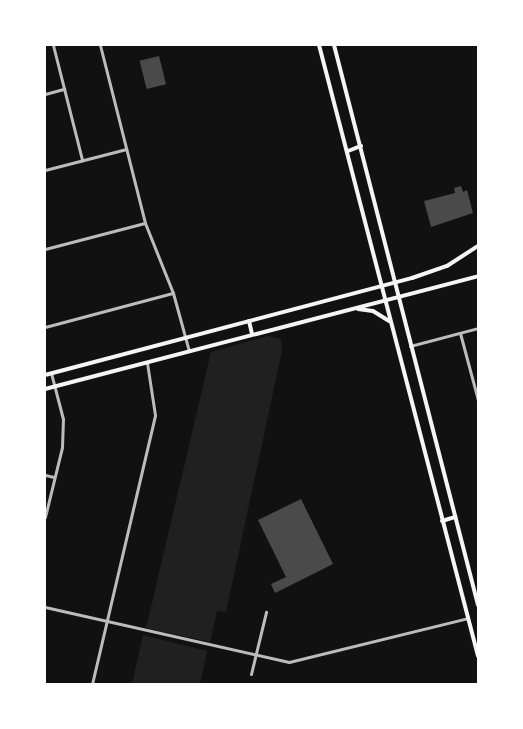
<!DOCTYPE html>
<style>
body{margin:0}
#map{position:relative;width:523px;height:729px;overflow:hidden;background:#111;font-family:Spectral,serif}
div>[style]{position:absolute}
.green>*{inset:0;background:#202020}
.building>*{inset:0;background:#4a4a4a;transform-origin:0 0}
.minor>*{height:3px;margin:-1.5px;padding:0 1.5px;transform-origin:1.5px;border-radius:1.5px;background:#bcbcbc}
.secondary>*{height:4px;margin:-2px;padding:0 2px;transform-origin:2px;border-radius:2px;background:#f5f5f5}
span{translate:-50% -50%;white-space:nowrap;text-align:center;line-height:1.15;-webkit-text-stroke:4.5px #fff;paint-order:stroke}
.frame{position:absolute;inset:0;border:46px solid #fff;pointer-events:none}
</style>
<div id="map">
<div class="green">
<div style="clip-path:polygon(268px 336px,281px 339px,282px 351px,226px 612px,217px 611px,210px 642px,146px 628px,211px 352px)"></div>
<div style="clip-path:polygon(143px 635px,207px 651px,200px 684px,132px 684px)"></div>
</div>
<div class="building">
<div style="left:159px;top:56px;width:29px;height:20px;rotate:76deg"></div>
<div style="clip-path:polygon(461px 186px,463px 192px,467px 190px,473px 213px,431px 227px,424px 201px,455px 193px,454px 188px)"></div>
<div style="clip-path:polygon(301px 499px,333px 564px,275px 593px,271px 584px,286px 577px,258px 520px)"></div>
</div>
<div class="minor">
<div style="left:53px;top:45px;width:119px;rotate:75.8deg"></div>
<div style="left:100px;top:45px;width:184px;rotate:75.8deg"></div>
<div style="left:145px;top:223px;width:75px;rotate:68.2deg"></div>
<div style="left:173px;top:293px;width:60px;rotate:74.6deg"></div>
<div style="left:45px;top:94px;width:20px;rotate:-15deg"></div>
<div style="left:45px;top:170px;width:84px;rotate:-14.5deg"></div>
<div style="left:45px;top:249px;width:103px;rotate:-14.6deg"></div>
<div style="left:45px;top:327px;width:132px;rotate:-14.9deg"></div>
<div style="left:460px;top:333px;width:69px;rotate:75deg"></div>
<div style="left:410px;top:346px;width:70px;rotate:-14.8deg"></div>
<div style="left:45px;top:475px;width:9px;rotate:13deg"></div>
<div style="left:45px;top:517px;width:72px;rotate:-76.3deg"></div>
<div style="left:62px;top:447px;width:28px;rotate:-88deg"></div>
<div style="left:63px;top:419px;width:48px;rotate:-104.6deg"></div>
<div style="left:45px;top:607px;width:250px;rotate:12.7deg"></div>
<div style="left:289px;top:662px;width:184px;rotate:-13.8deg"></div>
<div style="left:251px;top:674px;width:64px;rotate:-76.4deg"></div>
<div style="left:92px;top:684px;width:276px;rotate:-76.8deg"></div>
<div style="left:155px;top:415px;width:53px;rotate:-98.7deg"></div>
</div>
<div class="secondary">
<div style="left:319px;top:45px;width:631px;rotate:75.41deg"></div>
<div style="left:334px;top:45px;width:578px;rotate:75.58deg"></div>
<div style="left:348px;top:151px;width:14px;rotate:-21deg"></div>
<div style="left:358px;top:309px;width:15px;rotate:8deg"></div>
<div style="left:373px;top:311px;width:19px;rotate:32deg"></div>
<div style="left:249px;top:321px;width:13px;rotate:77deg"></div>
<div style="left:45px;top:375px;width:380px;rotate:-14.8deg"></div>
<div style="left:412px;top:278px;width:37px;rotate:-19deg"></div>
<div style="left:447px;top:266px;width:37px;rotate:-33deg"></div>
<div style="left:45px;top:389px;width:448px;rotate:-14.6deg"></div>
<div style="left:442px;top:521px;width:14px;rotate:-17deg"></div>
</div>
<div class="frame"></div>
</div>
